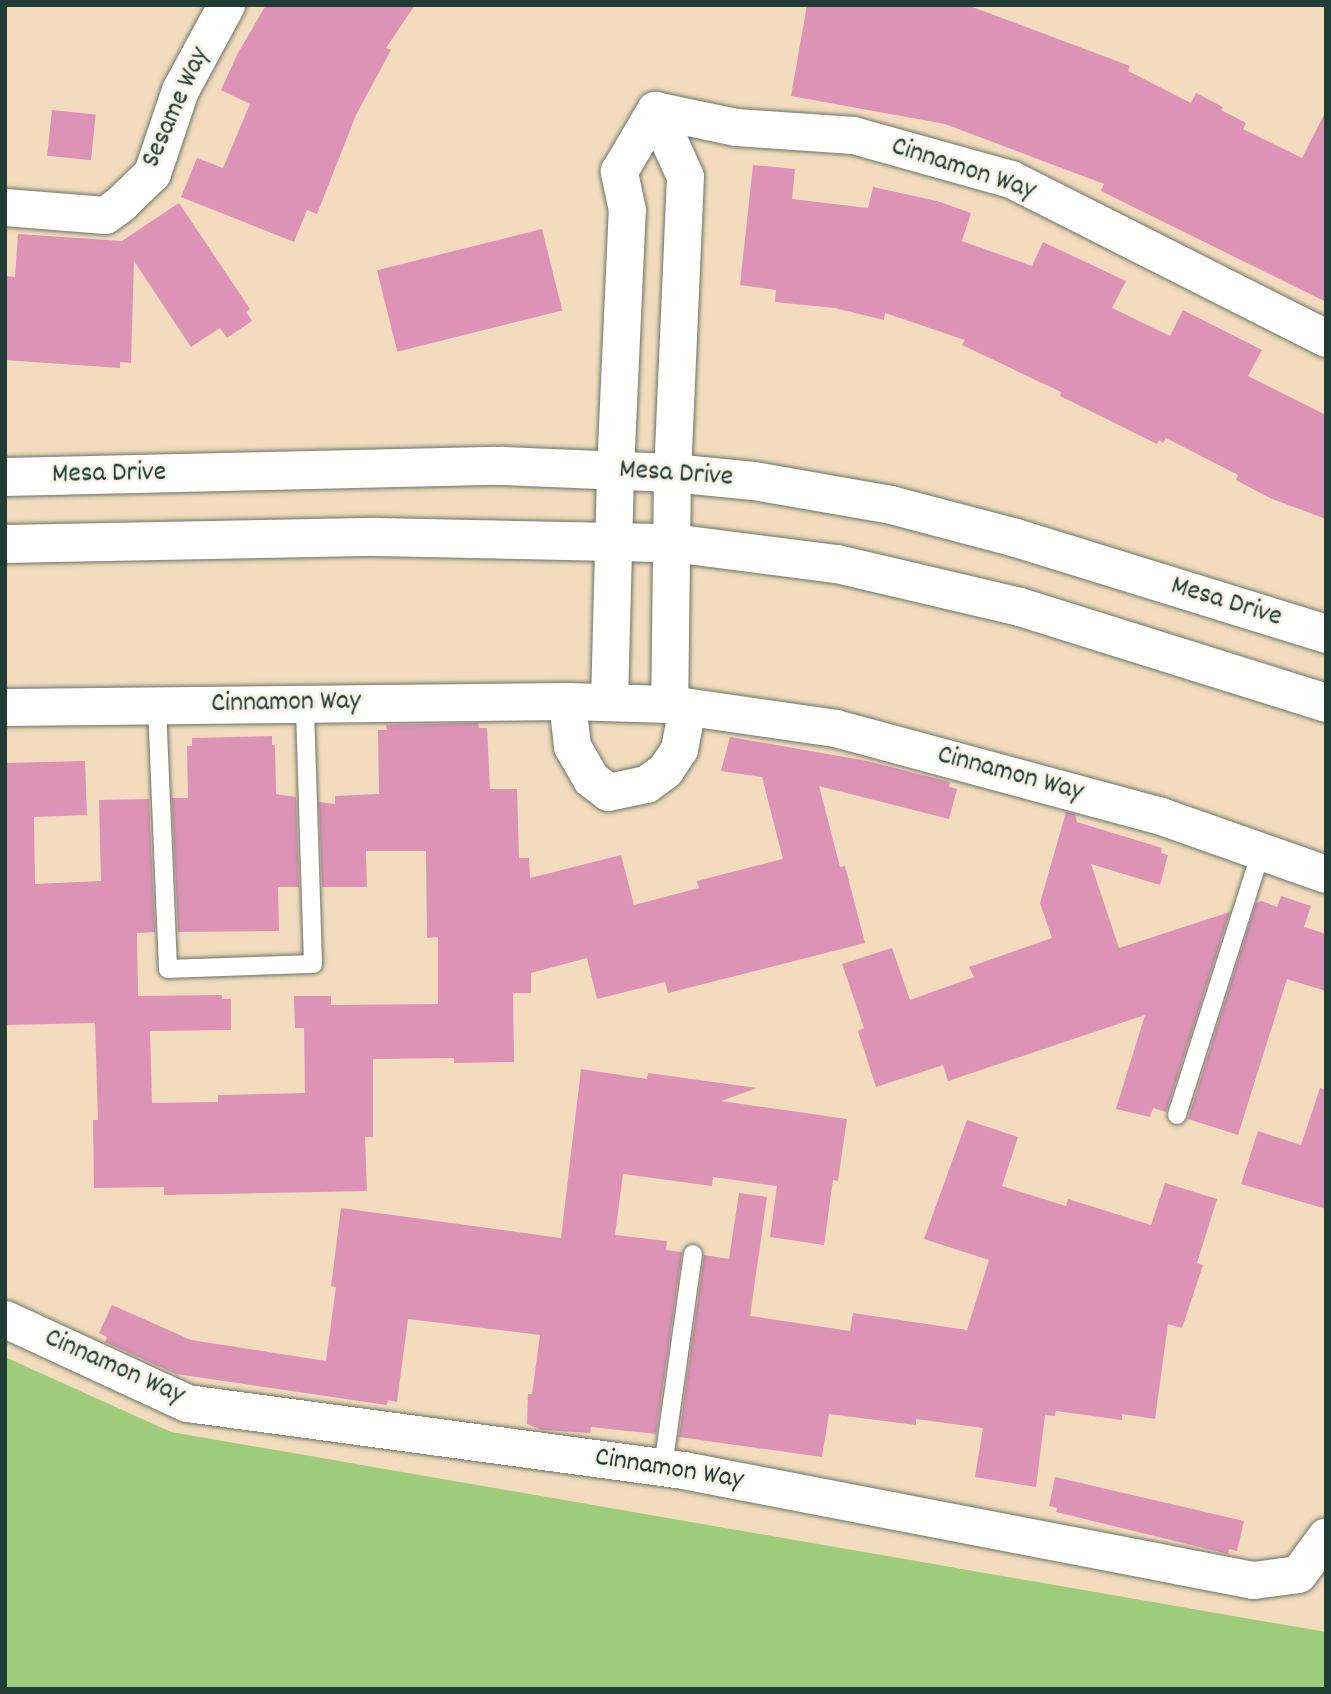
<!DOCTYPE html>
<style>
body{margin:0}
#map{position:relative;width:1331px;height:1694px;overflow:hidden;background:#f2dcbd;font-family:Dekko,sans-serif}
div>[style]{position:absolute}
.green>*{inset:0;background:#9dcd7b}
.building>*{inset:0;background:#dc93b5;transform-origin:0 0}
.roads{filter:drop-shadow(0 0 2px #697564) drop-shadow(0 0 2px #697564)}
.lane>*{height:18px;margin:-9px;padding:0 9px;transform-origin:9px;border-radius:9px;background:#fff}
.street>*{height:37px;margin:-18.5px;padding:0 18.5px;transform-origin:18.5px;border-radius:18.5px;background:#fff}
.secondary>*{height:38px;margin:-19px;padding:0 19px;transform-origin:19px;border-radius:19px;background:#fff}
span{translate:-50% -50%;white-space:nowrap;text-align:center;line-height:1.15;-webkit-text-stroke:6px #f7f3e8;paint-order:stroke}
.street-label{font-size:28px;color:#1f3d34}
.frame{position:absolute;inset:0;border:7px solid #1f3d34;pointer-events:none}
</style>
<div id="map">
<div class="green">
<div style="clip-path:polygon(5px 1357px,171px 1432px,1326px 1632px,1326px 1684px,1324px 1689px,5px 1689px)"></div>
</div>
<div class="building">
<div style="clip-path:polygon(266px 5px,415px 5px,386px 48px,391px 50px,356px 115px,317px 214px,307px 210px,294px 242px,181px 197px,197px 158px,223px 168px,250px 104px,221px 90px,238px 53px)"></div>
<div style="clip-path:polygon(807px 5px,967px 5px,1130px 66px,1128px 71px,1191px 103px,1196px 93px,1223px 107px,1221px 110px,1246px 123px,1243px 129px,1302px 158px,1326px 111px,1326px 302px,1101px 191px,1104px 184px,945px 124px,791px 96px)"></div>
<div style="left:52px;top:110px;width:44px;height:46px;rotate:6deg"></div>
<div style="clip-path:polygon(753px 165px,795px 169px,792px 199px,868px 208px,873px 187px,937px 201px,971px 213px,962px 241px,1032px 266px,1043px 242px,1126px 281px,1112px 308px,1170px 336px,1183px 310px,1262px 350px,1248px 376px,1326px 415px,1326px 519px,1270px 498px,1236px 480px,1238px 475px,1166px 438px,1163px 443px,1159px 440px,1157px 444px,1060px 396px,1061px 392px,962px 345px,965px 340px,885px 313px,884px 320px,835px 308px,775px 302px,776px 290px,740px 285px)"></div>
<div style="clip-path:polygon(179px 203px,250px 309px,246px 312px,252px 321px,227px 338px,220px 328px,191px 347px,134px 261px,131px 363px,120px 362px,120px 368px,5px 360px,5px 276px,15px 277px,18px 234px,122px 241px)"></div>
<div style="left:542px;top:229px;width:84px;height:170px;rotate:76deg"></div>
<div style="clip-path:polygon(478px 723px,479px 728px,487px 728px,490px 789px,517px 789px,519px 858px,529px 858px,530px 878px,621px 855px,634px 905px,699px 888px,697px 881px,783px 859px,762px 777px,721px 771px,730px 737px,867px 761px,950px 782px,949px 787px,957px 789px,949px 819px,819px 786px,840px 867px,845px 866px,865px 943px,668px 993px,665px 982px,597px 999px,587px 958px,531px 973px,531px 993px,513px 993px,514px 1062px,454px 1063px,454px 1058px,373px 1059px,373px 1137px,365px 1137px,367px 1191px,164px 1195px,164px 1187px,94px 1188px,93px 1120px,98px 1120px,95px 1023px,5px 1025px,5px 763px,85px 761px,87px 815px,34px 817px,35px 884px,101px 881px,99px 800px,149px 799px,155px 932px,137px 933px,138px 996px,222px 995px,222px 999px,231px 999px,231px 1030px,150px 1031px,152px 1103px,218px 1102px,218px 1095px,305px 1093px,304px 1028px,295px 1028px,294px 996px,331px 996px,331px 1005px,438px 1004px,438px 937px,427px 938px,426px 851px,366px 851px,367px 887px,322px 887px,319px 802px,335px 804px,335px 796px,379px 794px,378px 730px,387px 730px,386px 725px)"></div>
<div style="clip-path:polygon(272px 736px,272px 745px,275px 745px,276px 794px,296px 797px,299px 887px,278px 887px,279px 931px,178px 932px,172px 798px,188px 798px,187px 746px,192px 746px,192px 738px)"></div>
<div style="clip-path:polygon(1066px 812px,1075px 814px,1077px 822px,1162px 848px,1161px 853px,1168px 855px,1160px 885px,1091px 864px,1119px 948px,1230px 912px,1166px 1112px,1153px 1108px,1150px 1117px,1116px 1109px,1145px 1015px,948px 1081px,943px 1065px,876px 1087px,858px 1031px,864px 1028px,842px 964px,892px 948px,910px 1000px,974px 977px,969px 967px,1052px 938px,1040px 903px)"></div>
<div style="clip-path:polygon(1281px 896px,1311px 906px,1304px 927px,1326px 934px,1326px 991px,1287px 979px,1238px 1135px,1188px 1119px,1256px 903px,1262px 901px,1277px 907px)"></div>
<div style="clip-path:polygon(581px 1069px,647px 1079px,648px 1073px,757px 1088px,721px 1101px,847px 1119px,838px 1181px,833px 1180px,824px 1245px,770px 1237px,777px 1186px,713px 1177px,712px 1186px,623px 1174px,615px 1235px,667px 1241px,666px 1250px,682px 1252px,656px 1434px,591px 1427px,590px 1433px,542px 1430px,527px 1424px,528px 1394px,532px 1394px,540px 1335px,408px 1319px,397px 1402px,388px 1400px,387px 1405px,176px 1374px,105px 1342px,107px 1337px,99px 1333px,112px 1305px,191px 1340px,326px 1361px,336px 1287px,331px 1286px,341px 1208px,561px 1238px)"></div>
<div style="clip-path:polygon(1320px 1088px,1326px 1089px,1326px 1209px,1241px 1184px,1258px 1131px,1301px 1145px)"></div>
<div style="clip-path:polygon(967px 1120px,1018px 1137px,1002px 1186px,1066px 1206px,1068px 1199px,1151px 1225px,1165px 1183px,1217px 1199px,1197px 1263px,1203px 1265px,1182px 1328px,1168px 1324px,1155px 1419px,1122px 1414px,1122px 1420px,1056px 1411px,1055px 1416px,1045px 1415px,1036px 1487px,975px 1477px,983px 1428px,916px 1419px,916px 1425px,829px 1414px,822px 1457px,679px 1437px,704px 1255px,729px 1259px,739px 1193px,767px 1197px,750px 1316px,850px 1331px,853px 1313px,967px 1330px,989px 1260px,924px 1239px)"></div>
<div style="clip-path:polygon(1055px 1477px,1244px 1521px,1237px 1551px,1229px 1549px,1228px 1554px,1224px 1553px,1056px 1512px,1057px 1508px,1049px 1506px)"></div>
</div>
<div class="roads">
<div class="lane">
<div style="left:157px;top:706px;width:263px;rotate:87.6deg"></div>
<div style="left:168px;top:969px;width:145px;rotate:-2deg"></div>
<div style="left:313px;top:964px;width:260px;rotate:-91.8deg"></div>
<div style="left:1177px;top:1115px;width:277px;rotate:-72.3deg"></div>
<div style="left:663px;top:1467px;width:215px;rotate:-82deg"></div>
</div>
<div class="street">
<div style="left:655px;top:110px;width:83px;rotate:11.9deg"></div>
<div style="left:736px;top:127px;width:117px;rotate:3.9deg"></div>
<div style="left:853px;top:135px;width:164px;rotate:15.6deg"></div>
<div style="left:1011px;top:179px;width:353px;rotate:26.8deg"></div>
<div style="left:655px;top:110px;width:72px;rotate:65.6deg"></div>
<div style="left:685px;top:176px;width:297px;rotate:92.5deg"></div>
<div style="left:672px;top:473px;width:231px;rotate:90.7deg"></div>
<div style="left:5px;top:207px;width:100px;rotate:4.6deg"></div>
<div style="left:105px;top:215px;width:19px;rotate:-36deg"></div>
<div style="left:120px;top:204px;width:45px;rotate:-44.1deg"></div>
<div style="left:152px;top:173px;width:88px;rotate:-71.4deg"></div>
<div style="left:180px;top:90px;width:97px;rotate:-61.6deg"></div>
<div style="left:567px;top:701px;width:45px;rotate:83.7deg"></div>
<div style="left:572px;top:746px;width:38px;rotate:60deg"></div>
<div style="left:591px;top:779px;width:21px;rotate:37deg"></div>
<div style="left:608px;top:792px;width:39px;rotate:-12deg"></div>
<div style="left:646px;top:784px;width:24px;rotate:-36deg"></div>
<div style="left:665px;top:770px;width:25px;rotate:-56deg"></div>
<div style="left:679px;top:749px;width:43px;rotate:-79.2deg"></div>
<div style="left:609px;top:702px;width:232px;rotate:-88.5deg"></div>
<div style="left:615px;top:470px;width:260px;rotate:-87.4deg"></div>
<div style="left:627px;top:210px;width:40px;rotate:-102deg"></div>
<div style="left:619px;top:171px;width:71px;rotate:-59.5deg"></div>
<div style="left:5px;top:707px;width:562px;rotate:-0.61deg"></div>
<div style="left:567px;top:701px;width:102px;rotate:1.7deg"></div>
<div style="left:669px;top:704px;width:168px;rotate:8.2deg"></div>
<div style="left:835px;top:728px;width:335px;rotate:15.1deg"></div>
<div style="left:1158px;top:815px;width:178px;rotate:19.4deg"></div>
<div style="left:5px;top:1319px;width:200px;rotate:24.8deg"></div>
<div style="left:187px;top:1403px;width:501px;rotate:7.69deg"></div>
<div style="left:683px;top:1470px;width:581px;rotate:10.92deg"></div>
<div style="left:1253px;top:1580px;width:45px;rotate:-7.6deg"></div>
<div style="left:1298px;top:1574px;width:47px;rotate:-53.6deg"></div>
</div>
<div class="secondary">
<div style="left:5px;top:477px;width:498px;rotate:-1.3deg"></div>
<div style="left:503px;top:466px;width:169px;rotate:2.4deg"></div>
<div style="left:672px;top:473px;width:82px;rotate:5.6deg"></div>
<div style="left:754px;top:481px;width:139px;rotate:9.9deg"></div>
<div style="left:891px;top:505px;width:129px;rotate:14.8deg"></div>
<div style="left:1016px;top:538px;width:325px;rotate:17.2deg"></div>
<div style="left:5px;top:544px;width:372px;rotate:-1.1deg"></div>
<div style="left:377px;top:537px;width:295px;rotate:1.2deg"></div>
<div style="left:672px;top:543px;width:166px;rotate:7.3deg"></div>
<div style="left:837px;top:564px;width:188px;rotate:13.2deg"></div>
<div style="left:1020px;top:607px;width:321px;rotate:17.4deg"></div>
</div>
</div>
<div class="street-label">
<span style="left:177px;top:108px;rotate:-66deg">Sesame Way</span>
<span style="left:963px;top:170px;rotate:18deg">Cinnamon Way</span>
<span style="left:109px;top:475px;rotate:-1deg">Mesa Drive</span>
<span style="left:676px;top:475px;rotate:4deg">Mesa Drive</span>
<span style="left:1226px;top:603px;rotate:17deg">Mesa Drive</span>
<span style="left:286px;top:704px;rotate:-1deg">Cinnamon Way</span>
<span style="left:1010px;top:775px;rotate:15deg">Cinnamon Way</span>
<span style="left:114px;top:1368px;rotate:24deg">Cinnamon Way</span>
<span style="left:669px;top:1470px;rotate:9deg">Cinnamon Way</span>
</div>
<div class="frame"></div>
</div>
